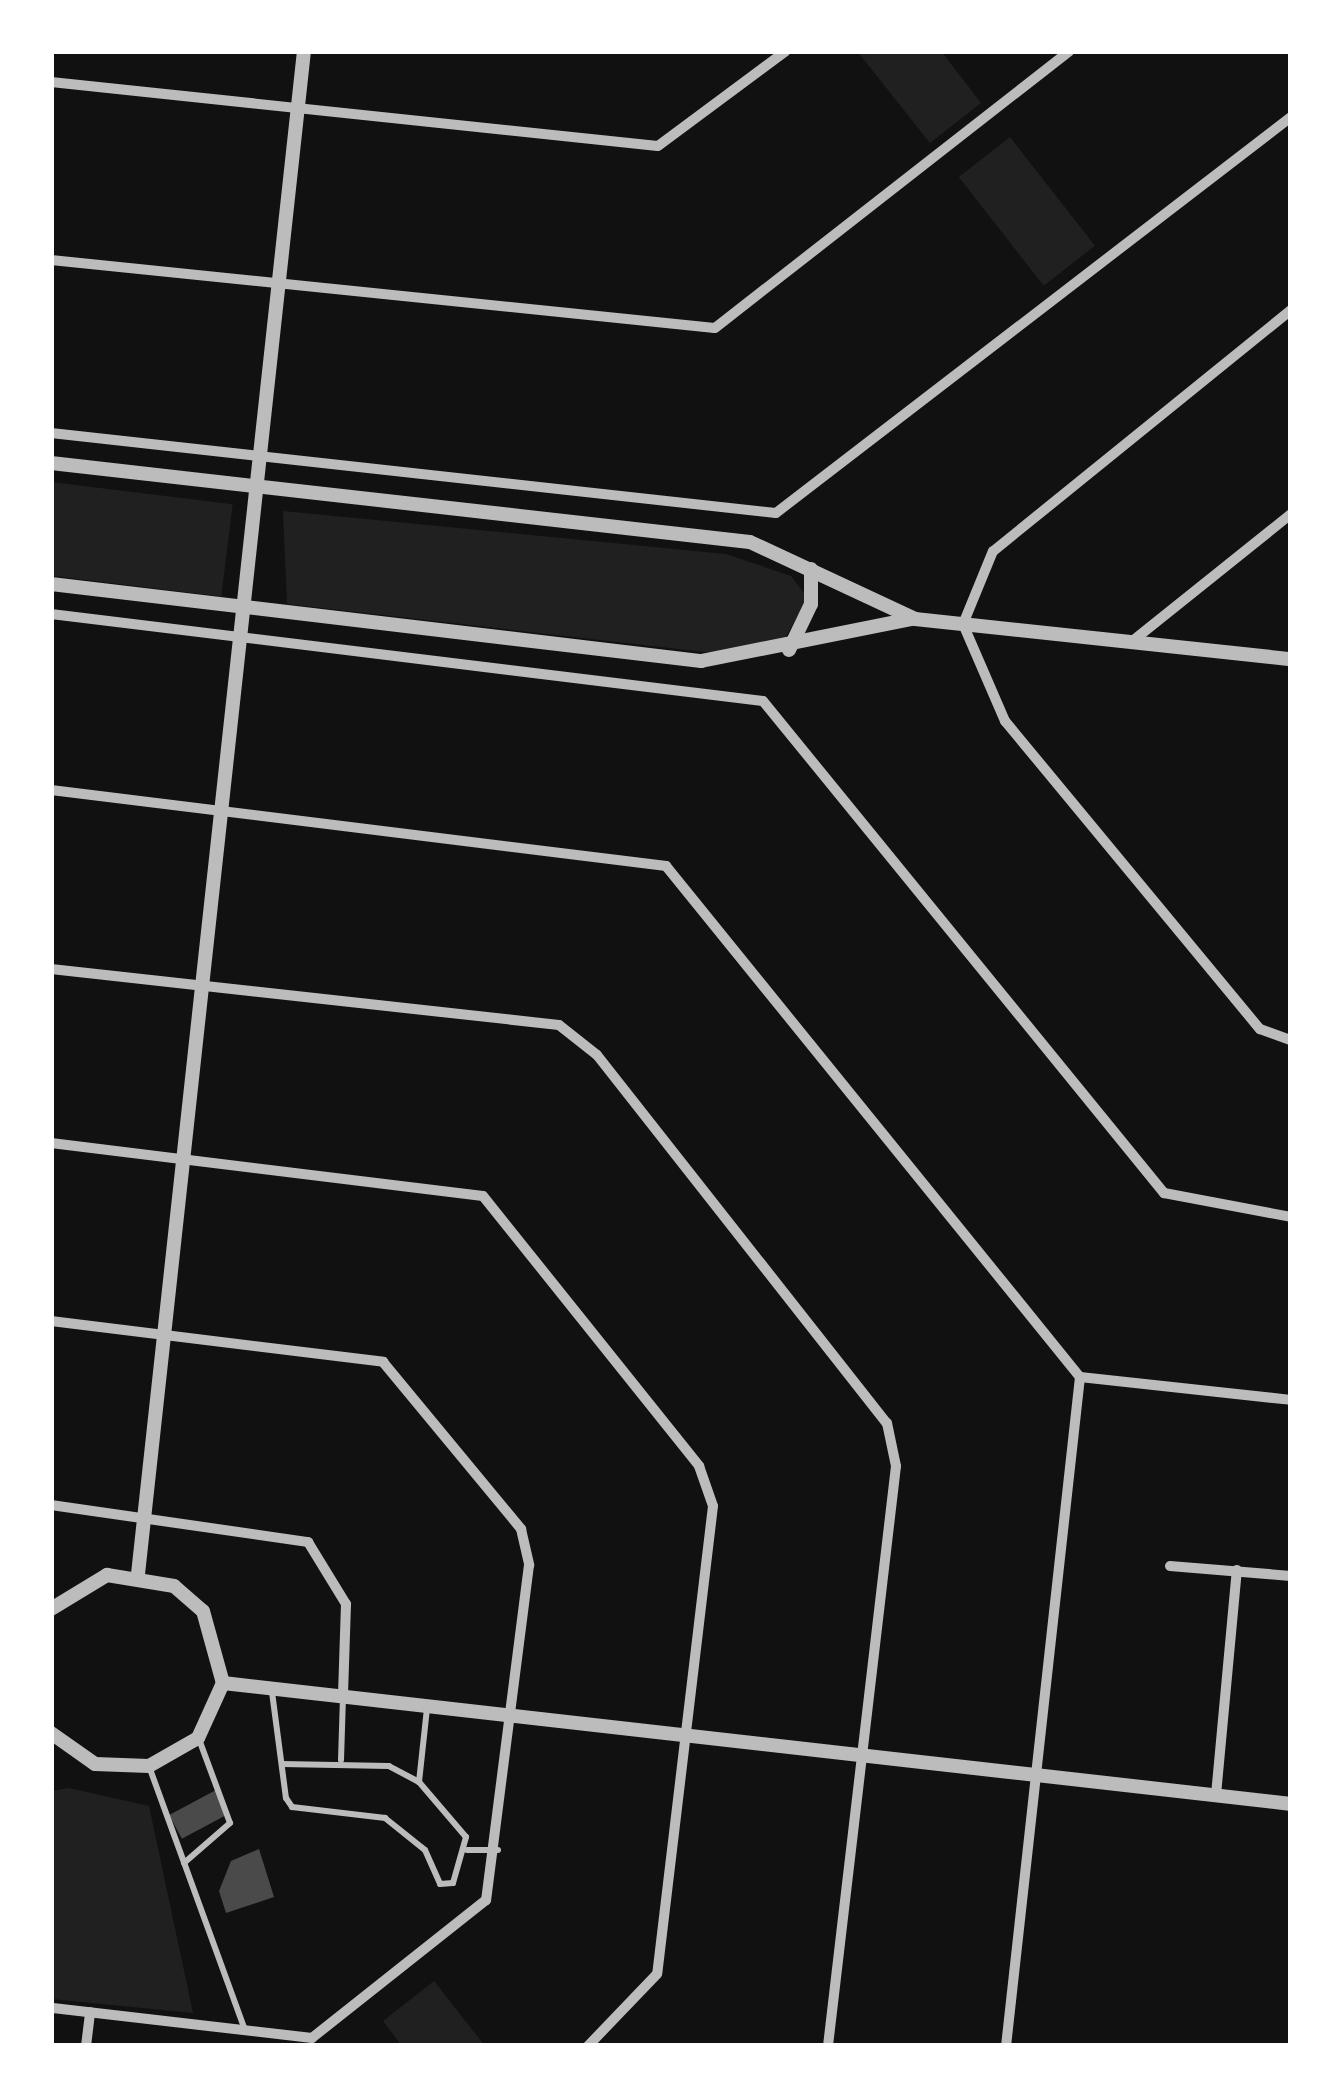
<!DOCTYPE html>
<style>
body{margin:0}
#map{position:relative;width:1342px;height:2097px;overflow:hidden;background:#111;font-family:"Noto Serif",serif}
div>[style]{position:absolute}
.green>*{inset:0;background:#202020;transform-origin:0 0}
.building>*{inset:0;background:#4a4a4a;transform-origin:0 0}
.service>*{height:6px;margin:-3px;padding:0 3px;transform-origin:3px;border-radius:3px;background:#bcbcbc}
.minor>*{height:10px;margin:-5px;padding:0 5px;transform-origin:5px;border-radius:5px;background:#bcbcbc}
.tertiary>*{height:14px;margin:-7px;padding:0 7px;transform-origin:7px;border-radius:7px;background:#bcbcbc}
span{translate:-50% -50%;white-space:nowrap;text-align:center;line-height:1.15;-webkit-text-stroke:12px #fff;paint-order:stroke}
.frame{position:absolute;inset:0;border:54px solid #fff;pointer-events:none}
</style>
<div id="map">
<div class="green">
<div style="clip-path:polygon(857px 51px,941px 51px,981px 103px,930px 143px)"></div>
<div style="left:1010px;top:137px;width:138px;height:65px;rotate:52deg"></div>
<div style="left:51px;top:482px;width:183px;height:93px;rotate:7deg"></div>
<div style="clip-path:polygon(283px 511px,726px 554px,791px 576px,808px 598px,781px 645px,731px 655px,287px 604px)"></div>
<div style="clip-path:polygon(69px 1788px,149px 1806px,193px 2013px,51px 1999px,51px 1791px)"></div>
<div style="clip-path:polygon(434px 1981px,485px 2046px,402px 2046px,383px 2021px)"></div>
</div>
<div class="building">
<div style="left:216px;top:1790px;width:27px;height:53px;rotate:62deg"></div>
<div style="clip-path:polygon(259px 1849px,274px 1897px,226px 1913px,219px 1891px,231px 1861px)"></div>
</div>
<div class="service">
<div style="left:272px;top:1692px;width:107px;rotate:82.5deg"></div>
<div style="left:286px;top:1798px;width:11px;rotate:56deg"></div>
<div style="left:292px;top:1807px;width:94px;rotate:6.7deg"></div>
<div style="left:385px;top:1818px;width:51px;rotate:38.7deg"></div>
<div style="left:425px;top:1850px;width:37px;rotate:66deg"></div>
<div style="left:440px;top:1884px;width:13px;rotate:-4deg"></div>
<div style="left:453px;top:1883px;width:48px;rotate:-74.2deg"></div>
<div style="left:466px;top:1837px;width:72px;rotate:-130.5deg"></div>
<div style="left:419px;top:1782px;width:34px;rotate:-152deg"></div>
<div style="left:389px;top:1766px;width:107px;rotate:-178.9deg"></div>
<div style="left:341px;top:1760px;width:63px;rotate:-88.2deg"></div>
<div style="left:150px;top:1769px;width:275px;rotate:70deg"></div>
<div style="left:419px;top:1782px;width:74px;rotate:-83.8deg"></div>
<div style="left:467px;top:1850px;width:31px"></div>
<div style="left:184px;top:1863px;width:61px;rotate:-41deg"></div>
<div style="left:230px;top:1823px;width:90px;rotate:-110.3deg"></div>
</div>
<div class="minor">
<div style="left:51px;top:82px;width:610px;rotate:6.02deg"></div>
<div style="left:658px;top:146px;width:159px;rotate:-36.6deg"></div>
<div style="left:51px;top:260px;width:667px;rotate:5.85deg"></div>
<div style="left:715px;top:328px;width:450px;rotate:-38deg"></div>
<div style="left:1291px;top:310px;width:383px;rotate:141deg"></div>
<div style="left:993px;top:551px;width:79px;rotate:112.3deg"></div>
<div style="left:963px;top:624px;width:106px;rotate:66.6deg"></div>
<div style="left:1005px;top:721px;width:400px;rotate:50.4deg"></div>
<div style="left:1260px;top:1029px;width:33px;rotate:20deg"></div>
<div style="left:51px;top:433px;width:729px;rotate:6.3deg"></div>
<div style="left:776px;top:513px;width:650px;rotate:-37.56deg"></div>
<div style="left:51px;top:614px;width:717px;rotate:6.97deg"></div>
<div style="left:763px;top:701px;width:635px;rotate:50.82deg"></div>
<div style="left:1164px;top:1193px;width:129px;rotate:10.7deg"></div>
<div style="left:1135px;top:639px;width:200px;rotate:-38.7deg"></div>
<div style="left:51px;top:790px;width:620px;rotate:7.04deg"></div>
<div style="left:666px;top:866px;width:658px;rotate:50.99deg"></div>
<div style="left:1080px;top:1377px;width:673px;rotate:96.31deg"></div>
<div style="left:51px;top:969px;width:511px;rotate:6.29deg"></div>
<div style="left:559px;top:1025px;width:48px;rotate:38.3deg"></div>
<div style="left:597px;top:1055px;width:469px;rotate:51.8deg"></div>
<div style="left:887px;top:1423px;width:44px;rotate:78.2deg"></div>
<div style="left:896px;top:1466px;width:584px;rotate:96.69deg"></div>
<div style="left:51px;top:1143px;width:435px;rotate:7deg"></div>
<div style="left:483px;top:1196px;width:346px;rotate:51.3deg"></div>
<div style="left:699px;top:1466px;width:42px;rotate:70.7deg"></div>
<div style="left:713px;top:1506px;width:471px;rotate:96.8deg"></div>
<div style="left:657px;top:1974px;width:100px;rotate:133.8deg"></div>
<div style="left:51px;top:1321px;width:335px;rotate:7deg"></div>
<div style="left:383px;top:1362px;width:217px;rotate:50.4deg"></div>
<div style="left:521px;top:1529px;width:37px;rotate:77deg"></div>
<div style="left:529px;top:1565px;width:338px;rotate:97.3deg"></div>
<div style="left:486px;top:1900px;width:222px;rotate:141.6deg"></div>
<div style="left:312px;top:2038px;width:263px;rotate:-173.4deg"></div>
<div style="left:1080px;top:1377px;width:212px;rotate:6.2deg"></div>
<div style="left:51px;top:1505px;width:260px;rotate:8.2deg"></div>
<div style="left:308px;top:1542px;width:73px;rotate:58.5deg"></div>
<div style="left:346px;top:1604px;width:90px;rotate:91.9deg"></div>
<div style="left:1170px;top:1566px;width:121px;rotate:4.7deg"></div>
<div style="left:1216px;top:1795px;width:226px;rotate:-84.7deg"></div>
<div style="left:86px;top:2046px;width:34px;rotate:-83deg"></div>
</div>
<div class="tertiary">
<div style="left:51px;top:463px;width:703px;rotate:6.45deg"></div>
<div style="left:750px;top:542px;width:182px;rotate:25deg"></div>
<div style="left:915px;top:619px;width:378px;rotate:6.1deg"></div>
<div style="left:51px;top:584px;width:655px;rotate:6.76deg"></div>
<div style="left:701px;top:661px;width:215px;rotate:-11.3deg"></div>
<div style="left:789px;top:650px;width:51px;rotate:-64.4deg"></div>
<div style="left:811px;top:604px;width:35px;rotate:-90deg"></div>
<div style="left:138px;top:1574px;width:1532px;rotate:-83.78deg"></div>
<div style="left:51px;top:1609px;width:66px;rotate:-31.3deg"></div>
<div style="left:107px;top:1575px;width:68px;rotate:9.3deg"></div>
<div style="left:174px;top:1586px;width:38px;rotate:41deg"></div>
<div style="left:203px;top:1611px;width:75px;rotate:74.5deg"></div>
<div style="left:223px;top:1683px;width:60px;rotate:114.4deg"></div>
<div style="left:198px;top:1738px;width:56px;rotate:150.3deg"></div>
<div style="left:149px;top:1766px;width:54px;rotate:-177.9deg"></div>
<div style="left:95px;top:1764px;width:54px;rotate:-144.8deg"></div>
<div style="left:223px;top:1683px;width:1075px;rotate:6.46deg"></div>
</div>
<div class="frame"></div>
</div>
